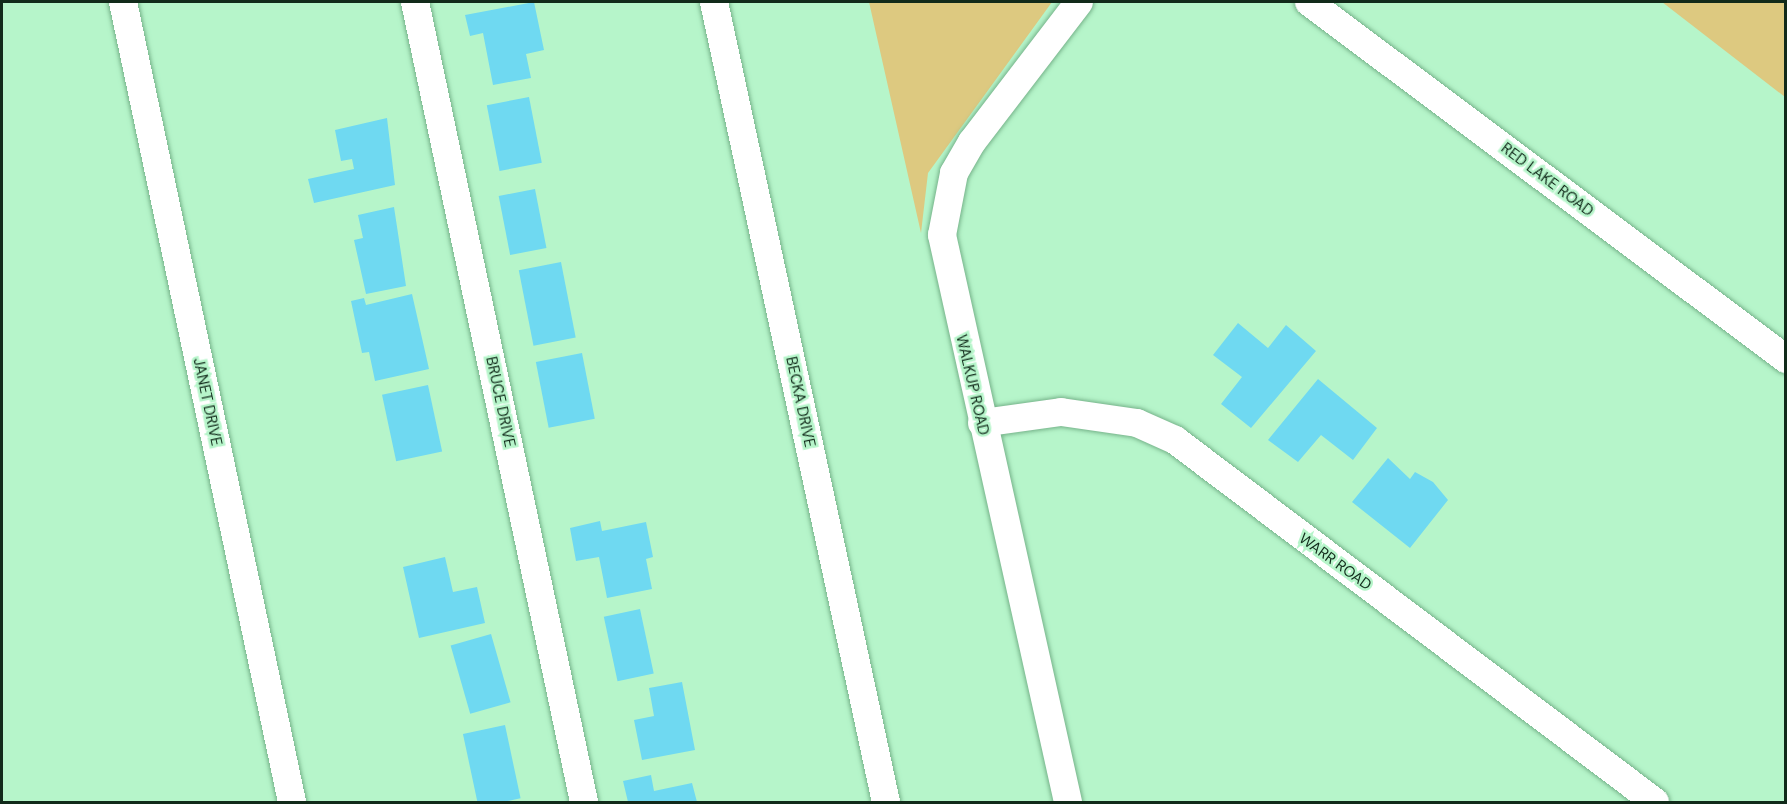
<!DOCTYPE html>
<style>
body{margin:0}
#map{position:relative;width:1787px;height:804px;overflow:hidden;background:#b6f5ca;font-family:"DM Sans",sans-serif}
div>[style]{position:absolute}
.green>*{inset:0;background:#ddc980}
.building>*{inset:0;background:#6fd9f1;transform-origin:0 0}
.roads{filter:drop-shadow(0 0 2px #76b38a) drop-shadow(0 0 2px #76b38a)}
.street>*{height:28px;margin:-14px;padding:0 14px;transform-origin:14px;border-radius:14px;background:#fff}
span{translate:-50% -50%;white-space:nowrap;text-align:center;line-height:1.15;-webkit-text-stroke:5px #b6f5ca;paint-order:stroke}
.street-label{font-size:15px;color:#112a1a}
.frame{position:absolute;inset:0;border:3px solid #112a1a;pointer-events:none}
</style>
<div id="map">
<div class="green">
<div style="clip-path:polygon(869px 2px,1052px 2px,928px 173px,921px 233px)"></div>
<div style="clip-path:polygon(1662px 2px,1785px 2px,1785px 97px)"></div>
</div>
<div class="building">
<div style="clip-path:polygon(534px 2px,544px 50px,526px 54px,531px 78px,493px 85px,483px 33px,470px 36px,465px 15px)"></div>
<div style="left:529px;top:97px;width:67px;height:43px;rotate:79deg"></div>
<div style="clip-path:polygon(387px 118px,395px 185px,314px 203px,308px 179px,354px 169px,352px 159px,341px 161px,335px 130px)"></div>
<div style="left:535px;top:189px;width:60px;height:37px;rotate:79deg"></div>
<div style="clip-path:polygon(394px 207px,406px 286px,366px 294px,354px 240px,363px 238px,358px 215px)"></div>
<div style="left:561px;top:262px;width:77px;height:43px;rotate:79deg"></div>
<div style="clip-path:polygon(412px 294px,429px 369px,375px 381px,369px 352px,362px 353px,351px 301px,364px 298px,366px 305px)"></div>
<div style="clip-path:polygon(1238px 323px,1268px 348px,1286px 325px,1316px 351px,1251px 428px,1221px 404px,1242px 377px,1213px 355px)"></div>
<div style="left:582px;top:353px;width:67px;height:47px;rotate:79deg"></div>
<div style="clip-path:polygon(1318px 379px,1377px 428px,1353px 460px,1321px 435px,1298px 462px,1268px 440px)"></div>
<div style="left:428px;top:385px;width:68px;height:47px;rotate:78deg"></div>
<div style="clip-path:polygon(1388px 458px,1410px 479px,1415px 472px,1433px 482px,1448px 500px,1410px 548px,1352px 502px)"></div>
<div style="clip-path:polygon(600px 521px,602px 531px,646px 522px,653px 557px,646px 559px,652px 589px,607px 598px,599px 557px,576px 561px,570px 528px)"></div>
<div style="clip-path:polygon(445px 557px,453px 592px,477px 587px,485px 623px,419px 638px,403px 567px)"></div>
<div style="left:640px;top:609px;width:66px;height:37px;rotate:78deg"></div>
<div style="left:491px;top:634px;width:71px;height:42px;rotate:74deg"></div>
<div style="clip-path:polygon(682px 682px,695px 750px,642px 760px,634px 720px,654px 716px,649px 688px)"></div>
<div style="left:505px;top:725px;width:75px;height:43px;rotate:78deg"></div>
<div style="clip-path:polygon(651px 775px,654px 791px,692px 783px,697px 802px,628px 802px,623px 781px)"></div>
</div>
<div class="roads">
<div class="street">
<div style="left:123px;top:2px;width:818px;rotate:78.07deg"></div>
<div style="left:415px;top:2px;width:818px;rotate:78.07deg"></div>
<div style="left:714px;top:2px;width:818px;rotate:77.87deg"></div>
<div style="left:1309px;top:2px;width:596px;rotate:36.81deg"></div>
<div style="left:982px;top:423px;width:80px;rotate:-7.9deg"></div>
<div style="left:1061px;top:412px;width:77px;rotate:8.2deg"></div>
<div style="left:1137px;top:423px;width:42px;rotate:24.1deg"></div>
<div style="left:1175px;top:440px;width:601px;rotate:37.02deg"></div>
<div style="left:1068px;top:802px;width:581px;rotate:-102.53deg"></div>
<div style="left:942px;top:235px;width:63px;rotate:-79deg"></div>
<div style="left:954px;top:173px;width:36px;rotate:-60deg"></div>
<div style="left:972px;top:142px;width:176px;rotate:-52.6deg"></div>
</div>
</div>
<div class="street-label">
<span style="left:1547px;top:180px;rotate:37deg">RED LAKE ROAD</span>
<span style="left:972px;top:385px;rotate:77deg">WALKUP ROAD</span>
<span style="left:207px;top:402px;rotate:78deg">JANET DRIVE</span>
<span style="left:500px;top:402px;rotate:78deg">BRUCE DRIVE</span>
<span style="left:800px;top:402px;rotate:78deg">BECKA DRIVE</span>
<span style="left:1335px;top:562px;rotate:36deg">WARR ROAD</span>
</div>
<div class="frame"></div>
</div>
